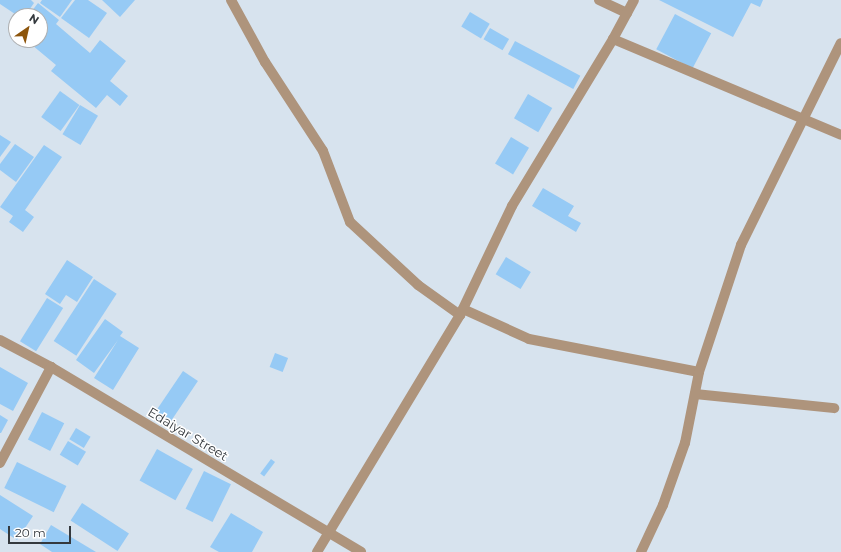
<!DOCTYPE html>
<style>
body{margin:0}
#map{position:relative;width:841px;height:552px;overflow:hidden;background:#d7e3ee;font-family:Montserrat,sans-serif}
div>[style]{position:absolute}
.building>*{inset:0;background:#96caf5;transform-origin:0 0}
.minor>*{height:10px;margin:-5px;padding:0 5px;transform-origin:5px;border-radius:5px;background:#ae947c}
span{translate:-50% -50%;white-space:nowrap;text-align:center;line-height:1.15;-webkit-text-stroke:3px #fff;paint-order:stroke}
.street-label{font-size:13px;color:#34393e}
.north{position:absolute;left:8px;top:8px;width:40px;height:40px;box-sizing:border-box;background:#fff;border:1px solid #aeb0b2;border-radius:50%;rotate:34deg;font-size:11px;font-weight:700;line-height:16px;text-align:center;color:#34393e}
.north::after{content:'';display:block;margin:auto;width:14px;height:18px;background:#8d550c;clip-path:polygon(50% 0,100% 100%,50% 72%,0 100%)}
.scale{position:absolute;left:8px;top:526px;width:63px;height:18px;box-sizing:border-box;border:2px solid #34393e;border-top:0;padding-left:5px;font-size:12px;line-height:14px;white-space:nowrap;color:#34393e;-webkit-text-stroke:3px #fff;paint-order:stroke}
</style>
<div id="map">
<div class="building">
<div style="clip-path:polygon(0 0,31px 0,34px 3px,25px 16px,18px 16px,0 4px)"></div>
<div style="clip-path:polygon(42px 0,72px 0,60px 17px,40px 3px)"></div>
<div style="clip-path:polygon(75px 0,88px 0,107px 13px,89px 38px,61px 18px)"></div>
<div style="clip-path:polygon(102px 0,135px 0,120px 17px)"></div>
<div style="clip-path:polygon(659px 0,763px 0,760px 7px,751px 3px,733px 37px)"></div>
<div style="clip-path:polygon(38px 3px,59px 20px,56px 24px,90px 53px,100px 40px,126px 61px,110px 81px,128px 96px,120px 106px,107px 95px,96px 108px,51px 71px,56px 65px,26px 40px,40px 40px,40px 16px,28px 16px)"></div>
<div style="left:470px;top:12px;width:23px;height:17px;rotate:31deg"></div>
<div style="left:675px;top:14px;width:41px;height:40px;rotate:28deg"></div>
<div style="left:490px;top:28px;width:22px;height:13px;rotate:30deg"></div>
<div style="left:515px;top:41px;width:74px;height:15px;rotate:28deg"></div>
<div style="left:60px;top:91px;width:24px;height:32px;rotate:36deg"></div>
<div style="left:528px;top:94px;width:28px;height:28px;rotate:30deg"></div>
<div style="left:80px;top:105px;width:21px;height:34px;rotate:31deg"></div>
<div style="clip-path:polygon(0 135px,11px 142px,0 157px)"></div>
<div style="left:511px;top:137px;width:21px;height:31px;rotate:31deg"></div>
<div style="clip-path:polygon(15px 144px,34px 157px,16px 182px,0 170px,0 164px)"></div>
<div style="clip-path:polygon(44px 145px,62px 157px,25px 210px,34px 217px,23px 232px,9px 222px,13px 216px,0 207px)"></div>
<div style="clip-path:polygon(543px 188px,574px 206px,568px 216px,581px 223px,576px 232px,532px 206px)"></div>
<div style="left:506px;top:257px;width:29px;height:20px;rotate:31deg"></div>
<div style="clip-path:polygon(67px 260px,93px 277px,77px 302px,66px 295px,60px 304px,45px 294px)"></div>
<div style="left:94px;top:279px;width:27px;height:74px;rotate:33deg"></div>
<div style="left:47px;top:298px;width:19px;height:51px;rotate:32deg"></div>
<div style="clip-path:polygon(105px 319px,123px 332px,120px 336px,139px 348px,113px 390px,94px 378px,118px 340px,94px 373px,76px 360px)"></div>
<div style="left:275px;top:353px;width:14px;height:15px;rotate:21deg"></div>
<div style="clip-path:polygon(0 367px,28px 383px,13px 411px,0 404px)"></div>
<div style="left:183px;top:371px;width:18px;height:49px;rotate:34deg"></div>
<div style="left:42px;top:412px;width:25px;height:31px;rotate:27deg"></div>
<div style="clip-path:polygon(0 415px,8px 420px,1px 433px,0 433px)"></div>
<div style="left:76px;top:428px;width:17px;height:13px;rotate:31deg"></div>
<div style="left:68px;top:441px;width:21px;height:16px;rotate:31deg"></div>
<div style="left:157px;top:449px;width:41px;height:36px;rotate:29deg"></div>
<div style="left:271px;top:459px;width:5px;height:18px;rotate:37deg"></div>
<div style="left:17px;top:462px;width:55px;height:29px;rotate:26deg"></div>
<div style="left:204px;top:471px;width:30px;height:42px;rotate:26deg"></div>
<div style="clip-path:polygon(0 495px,33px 516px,17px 540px,0 529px)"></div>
<div style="left:82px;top:503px;width:56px;height:21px;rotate:33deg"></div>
<div style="clip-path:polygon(231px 513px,263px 532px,252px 552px,219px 552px,210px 547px)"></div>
<div style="clip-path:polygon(51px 525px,96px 552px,52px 552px,40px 544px)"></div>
</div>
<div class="minor">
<div style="left:231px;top:0;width:71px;rotate:61.3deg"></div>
<div style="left:265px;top:62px;width:106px;rotate:56.9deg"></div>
<div style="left:323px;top:151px;width:76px;rotate:69.2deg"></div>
<div style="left:350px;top:222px;width:93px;rotate:42.8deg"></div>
<div style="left:418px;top:285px;width:52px;rotate:35.5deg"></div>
<div style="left:599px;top:0;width:31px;rotate:25deg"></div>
<div style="left:613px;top:39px;width:247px;rotate:22.8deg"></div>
<div style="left:463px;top:309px;width:72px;rotate:24.4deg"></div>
<div style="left:529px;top:339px;width:173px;rotate:11deg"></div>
<div style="left:0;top:340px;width:58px;rotate:27.9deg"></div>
<div style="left:51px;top:367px;width:361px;rotate:30.8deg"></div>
<div style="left:695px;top:394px;width:140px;rotate:5.8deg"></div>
<div style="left:0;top:463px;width:109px;rotate:-62deg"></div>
<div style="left:317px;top:552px;width:277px;rotate:-58.9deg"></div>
<div style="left:460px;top:315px;width:121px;rotate:-64.5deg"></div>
<div style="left:512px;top:206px;width:195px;rotate:-58.8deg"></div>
<div style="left:613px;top:39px;width:44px;rotate:-61.7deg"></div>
<div style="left:641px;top:552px;width:52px;rotate:-64.9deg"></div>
<div style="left:663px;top:505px;width:66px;rotate:-70.5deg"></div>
<div style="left:685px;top:443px;width:72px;rotate:-78.8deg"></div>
<div style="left:699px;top:372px;width:134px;rotate:-71.7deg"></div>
<div style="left:741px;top:245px;width:225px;rotate:-63.7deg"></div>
</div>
<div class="street-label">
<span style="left:188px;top:434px;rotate:31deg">Edaiyar Street</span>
</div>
<div class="north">N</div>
<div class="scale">20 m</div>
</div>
